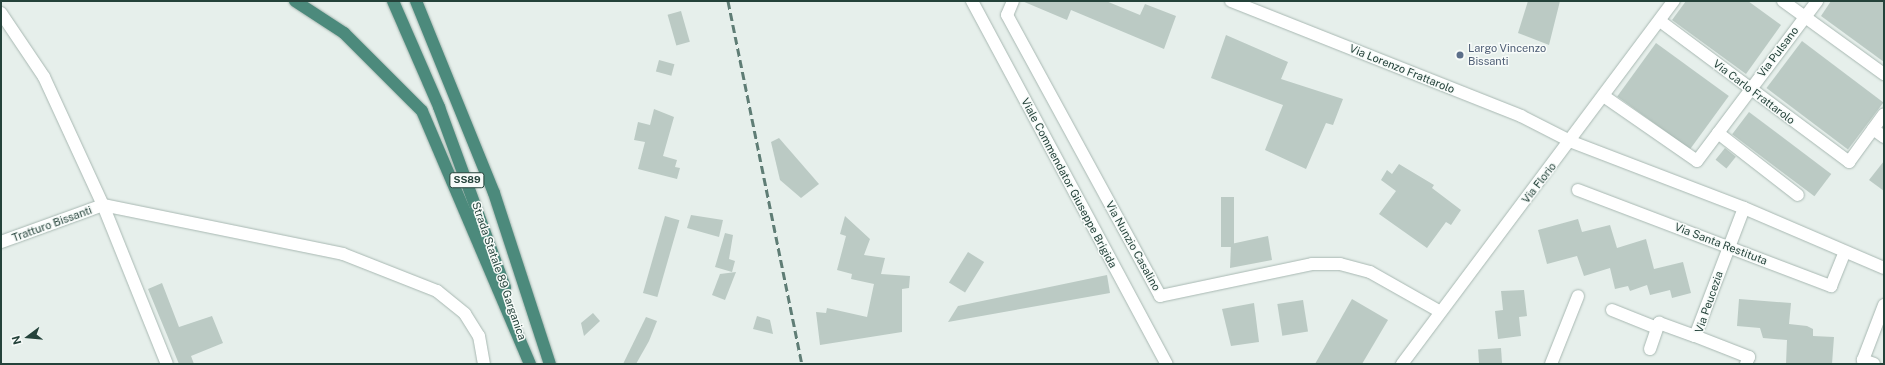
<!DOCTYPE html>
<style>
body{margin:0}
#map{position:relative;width:1885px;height:365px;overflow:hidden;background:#e6efeb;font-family:"Public Sans",sans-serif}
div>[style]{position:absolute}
.building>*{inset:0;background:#bbcac4;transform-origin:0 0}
.roads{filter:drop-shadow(0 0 1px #a8b8b2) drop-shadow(0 0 1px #a8b8b2)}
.minor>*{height:12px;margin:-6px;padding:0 6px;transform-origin:6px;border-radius:6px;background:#fff}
.tertiary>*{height:12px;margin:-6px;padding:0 6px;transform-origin:6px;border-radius:6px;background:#fff}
.trunk>*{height:12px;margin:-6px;padding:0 6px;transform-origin:6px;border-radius:6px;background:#4c8a7c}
.rail>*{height:3px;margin-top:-1.5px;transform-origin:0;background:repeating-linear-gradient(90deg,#5f7d75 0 8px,transparent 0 12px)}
.dots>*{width:11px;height:11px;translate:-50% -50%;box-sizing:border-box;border:2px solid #f7fbf9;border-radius:50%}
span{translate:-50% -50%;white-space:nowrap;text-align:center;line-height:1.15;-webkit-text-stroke:3px #f7fbf9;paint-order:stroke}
.shield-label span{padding:1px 3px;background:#f7fbf9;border:1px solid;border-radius:3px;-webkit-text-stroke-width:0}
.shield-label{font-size:10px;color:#24423a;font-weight:700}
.service-label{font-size:11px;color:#4e5e75}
.left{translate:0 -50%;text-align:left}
.street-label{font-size:11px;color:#24423a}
.frame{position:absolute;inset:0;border:2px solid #24423a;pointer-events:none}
.north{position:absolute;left:8px;top:317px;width:40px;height:40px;-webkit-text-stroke:3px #f7fbf9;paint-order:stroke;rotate:254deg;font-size:11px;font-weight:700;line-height:16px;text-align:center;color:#24423a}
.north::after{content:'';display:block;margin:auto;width:14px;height:18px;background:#24423a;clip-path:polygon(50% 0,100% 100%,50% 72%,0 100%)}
</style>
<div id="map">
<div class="building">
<div style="clip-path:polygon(1022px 1px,1106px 1px,1140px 15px,1145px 4px,1176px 16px,1164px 49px,1071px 10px,1067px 20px)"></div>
<div style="clip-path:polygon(1528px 1px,1560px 1px,1549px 45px,1518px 33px)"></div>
<div style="clip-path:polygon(1686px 1px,1748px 1px,1781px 25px,1746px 74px,1672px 20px)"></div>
<div style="clip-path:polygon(1831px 1px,1884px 1px,1884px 62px,1821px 16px)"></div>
<div style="left:681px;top:11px;width:32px;height:14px;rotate:74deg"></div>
<div style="clip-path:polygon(1226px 35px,1288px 62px,1281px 79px,1343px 99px,1333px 125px,1326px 123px,1306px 169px,1265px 150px,1283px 105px,1211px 78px)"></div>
<div style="left:1802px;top:41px;width:102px;height:59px;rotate:37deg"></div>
<div style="left:1656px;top:43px;width:90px;height:66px;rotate:36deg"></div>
<div style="left:659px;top:60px;width:16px;height:12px;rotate:15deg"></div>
<div style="clip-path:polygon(654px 109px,674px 117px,663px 156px,677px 160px,675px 167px,680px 168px,677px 179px,638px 169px,645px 142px,634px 140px,638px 122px,650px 125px)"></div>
<div style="left:1749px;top:112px;width:103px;height:28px;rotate:37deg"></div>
<div style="clip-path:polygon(779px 138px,819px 184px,801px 198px,780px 180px,771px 142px)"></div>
<div style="left:1725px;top:148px;width:14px;height:15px;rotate:39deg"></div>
<div style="clip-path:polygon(1884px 161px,1884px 191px,1869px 180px)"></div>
<div style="clip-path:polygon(1399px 164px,1434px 185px,1432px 188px,1461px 210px,1451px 225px,1446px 222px,1427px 248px,1379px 214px,1396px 191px,1381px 180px,1387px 170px,1392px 174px)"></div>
<div style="left:1221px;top:197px;width:13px;height:50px"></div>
<div style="clip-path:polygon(691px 215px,723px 220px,719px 237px,687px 228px)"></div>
<div style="left:665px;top:216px;width:15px;height:80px;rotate:16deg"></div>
<div style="clip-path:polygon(845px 216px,870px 239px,864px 255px,885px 258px,881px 274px,910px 276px,909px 288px,902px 289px,902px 332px,820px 345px,816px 312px,826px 313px,827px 308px,867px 317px,874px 284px,851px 279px,852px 274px,837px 270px,846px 236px,840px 234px)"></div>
<div style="clip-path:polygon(1578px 219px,1582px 232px,1610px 225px,1617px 248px,1646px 239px,1654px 269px,1683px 262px,1691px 293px,1672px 298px,1670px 290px,1650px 295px,1647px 285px,1630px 291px,1628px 286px,1615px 289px,1610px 268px,1584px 276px,1577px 256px,1547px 264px,1538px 230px)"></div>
<div style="clip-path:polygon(725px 233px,733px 235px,729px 259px,735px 261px,732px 272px,715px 267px)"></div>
<div style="clip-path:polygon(1268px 236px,1272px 260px,1230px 268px,1231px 244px)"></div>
<div style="left:968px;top:252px;width:19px;height:36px;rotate:32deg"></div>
<div style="clip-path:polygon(736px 272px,725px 300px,712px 295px,720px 274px)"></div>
<div style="clip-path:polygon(1107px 275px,1110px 293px,948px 322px,958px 306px)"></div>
<div style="clip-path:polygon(162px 283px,179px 327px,212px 316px,223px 343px,191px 356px,194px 364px,179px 364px,148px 289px)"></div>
<div style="clip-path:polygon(1524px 290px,1527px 316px,1519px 317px,1521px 336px,1498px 339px,1495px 311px,1503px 310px,1501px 291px)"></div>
<div style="clip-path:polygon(1352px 299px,1388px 320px,1362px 364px,1315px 364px)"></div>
<div style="clip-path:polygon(1739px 299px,1791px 303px,1789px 324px,1807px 326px,1813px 329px,1813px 336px,1834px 337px,1832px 364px,1786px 364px,1787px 340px,1763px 338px,1760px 328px,1737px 326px)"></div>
<div style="left:1303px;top:300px;width:32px;height:26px;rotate:81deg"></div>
<div style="clip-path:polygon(1254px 303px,1259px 342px,1231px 346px,1222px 309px)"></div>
<div style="clip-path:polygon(593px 313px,600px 321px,584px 336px,581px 323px)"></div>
<div style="clip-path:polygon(757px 316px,770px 320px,773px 334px,753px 329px)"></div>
<div style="clip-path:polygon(646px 317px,657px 321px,649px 341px,636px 364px,623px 364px)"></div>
<div style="left:1501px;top:348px;width:16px;height:23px;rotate:86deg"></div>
</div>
<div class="roads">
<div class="minor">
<div style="left:972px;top:1px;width:412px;rotate:61.8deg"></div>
<div style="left:1013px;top:1px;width:15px;rotate:113deg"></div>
<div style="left:1007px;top:15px;width:320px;rotate:61.4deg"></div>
<div style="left:1160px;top:296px;width:155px;rotate:-11.9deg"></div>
<div style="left:1312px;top:264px;width:28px"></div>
<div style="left:1340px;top:264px;width:31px;rotate:15deg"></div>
<div style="left:1370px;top:272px;width:79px;rotate:29.5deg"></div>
<div style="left:1231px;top:1px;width:312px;rotate:21.6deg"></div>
<div style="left:1521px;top:116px;width:57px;rotate:27deg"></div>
<div style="left:1572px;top:142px;width:184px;rotate:21deg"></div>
<div style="left:1744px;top:208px;width:152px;rotate:23.2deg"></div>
<div style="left:1783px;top:1px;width:125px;rotate:35.9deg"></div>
<div style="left:1px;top:13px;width:77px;rotate:56.1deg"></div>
<div style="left:44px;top:77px;width:141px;rotate:65.3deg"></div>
<div style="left:103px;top:205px;width:171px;rotate:68.1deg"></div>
<div style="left:1660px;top:21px;width:236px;rotate:36.7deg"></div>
<div style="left:1849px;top:162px;width:59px;rotate:-53.9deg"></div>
<div style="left:1605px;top:97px;width:112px;rotate:34.8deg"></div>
<div style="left:1697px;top:161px;width:200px;rotate:-53.1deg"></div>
<div style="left:1873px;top:129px;width:14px;rotate:36deg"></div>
<div style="left:1718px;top:133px;width:101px;rotate:37.8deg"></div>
<div style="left:1578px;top:190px;width:271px;rotate:20.8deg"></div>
<div style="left:1831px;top:286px;width:37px;rotate:-68deg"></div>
<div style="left:1744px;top:208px;width:137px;rotate:110.9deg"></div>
<div style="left:1695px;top:336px;width:58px;rotate:21.3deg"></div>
<div style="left:1749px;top:357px;width:8px;rotate:113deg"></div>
<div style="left:1px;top:242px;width:109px;rotate:-19.9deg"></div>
<div style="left:103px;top:205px;width:245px;rotate:11.5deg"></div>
<div style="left:343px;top:254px;width:101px;rotate:21.5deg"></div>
<div style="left:437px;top:291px;width:36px;rotate:39deg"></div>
<div style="left:465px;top:314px;width:26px;rotate:58deg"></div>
<div style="left:479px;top:336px;width:28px;rotate:80deg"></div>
<div style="left:1612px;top:310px;width:48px;rotate:21.8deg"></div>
<div style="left:1650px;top:349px;width:28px;rotate:-71deg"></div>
<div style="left:1659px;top:323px;width:38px;rotate:20deg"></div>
<div style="left:1551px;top:364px;width:73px;rotate:-68.3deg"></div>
<div style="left:1874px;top:364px;width:12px;rotate:-160deg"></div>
<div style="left:1863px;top:360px;width:59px;rotate:-69.1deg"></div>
</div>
<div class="tertiary">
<div style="left:1402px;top:364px;width:454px;rotate:-53.2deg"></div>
</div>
<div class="trunk">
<div style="left:295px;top:1px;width:59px;rotate:33.1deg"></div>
<div style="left:344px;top:33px;width:110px;rotate:45deg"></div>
<div style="left:422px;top:111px;width:275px;rotate:66.9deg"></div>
<div style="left:393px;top:1px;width:116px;rotate:66.5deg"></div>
<div style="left:439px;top:107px;width:192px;rotate:69.9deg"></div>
<div style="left:416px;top:1px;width:207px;rotate:67.9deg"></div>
<div style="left:494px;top:193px;width:180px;rotate:71.9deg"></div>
</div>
</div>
<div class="rail">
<div style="left:728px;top:1px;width:370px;rotate:78.5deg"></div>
</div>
<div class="dots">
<div style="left:1460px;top:55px;background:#5c6f8a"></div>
</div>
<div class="shield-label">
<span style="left:467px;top:180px">SS89</span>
</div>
<div class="service-label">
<span class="left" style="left:1468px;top:55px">Largo Vincenzo<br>Bissanti</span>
</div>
<div class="street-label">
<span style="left:1778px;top:52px;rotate:-53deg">Via Pulsano</span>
<span style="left:1402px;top:69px;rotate:22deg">Via Lorenzo Frattarolo</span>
<span style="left:1754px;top:92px;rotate:37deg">Via Carlo Frattarolo</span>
<span style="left:1069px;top:183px;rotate:62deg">Viale Commendator Giuseppe Brigida</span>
<span style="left:1539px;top:183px;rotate:-52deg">Via Florio</span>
<span style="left:52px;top:224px;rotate:-20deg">Tratturo Bissanti</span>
<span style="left:1721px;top:244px;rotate:21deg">Via Santa Restituta</span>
<span style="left:1133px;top:246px;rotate:61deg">Via Nunzio Casalino</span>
<span style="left:499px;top:271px;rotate:71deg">Strada Statale 89 Garganica</span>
<span style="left:1709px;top:302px;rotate:-71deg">Via Peucezia</span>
</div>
<div class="frame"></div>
<div class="north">N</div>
</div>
